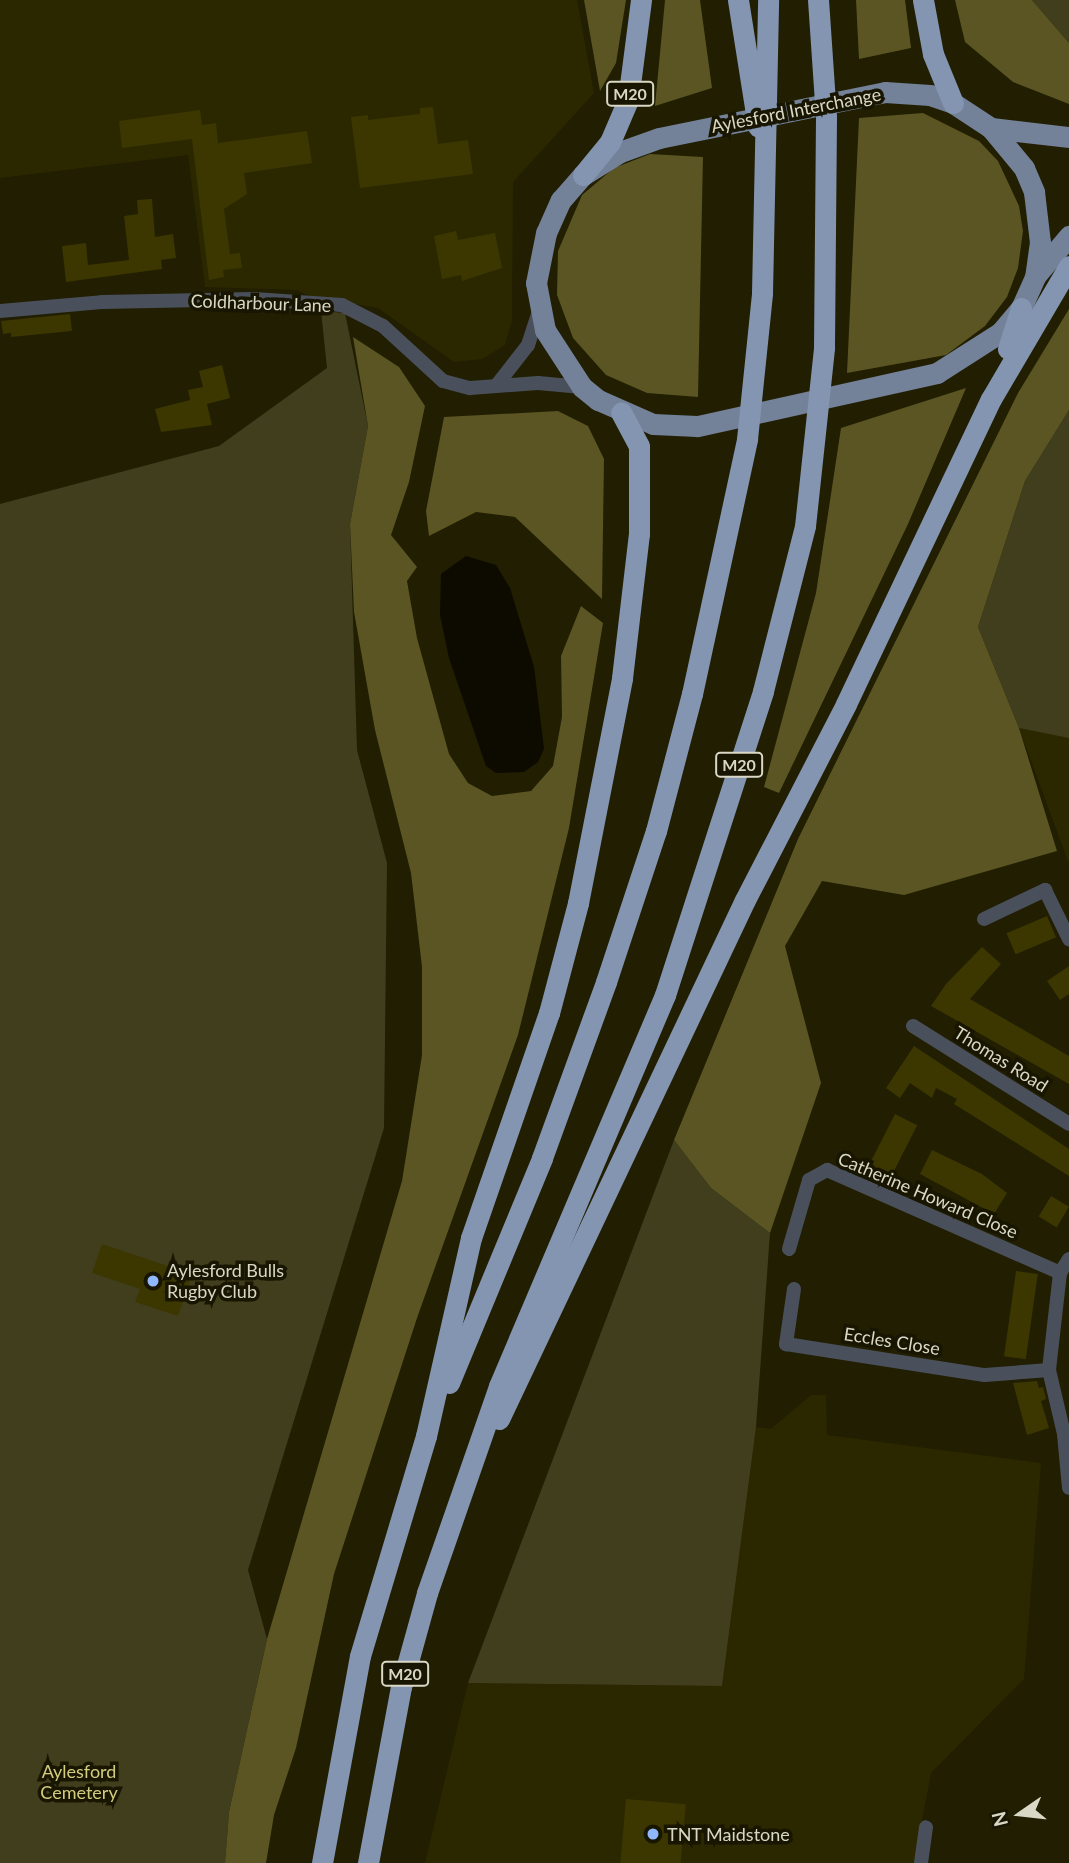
<!DOCTYPE html>
<style>
body{margin:0}
#map{position:relative;width:1069px;height:1863px;overflow:hidden;background:#211e01;font-family:Lato,sans-serif}
div>[style]{position:absolute}
.built>*{inset:0;background:#2b2800}
.green>*{inset:0;background:#413e1e}
.forest>*{inset:0;background:#5a5523}
.water>*{inset:0;background:#0d0a00}
.building>*{inset:0;background:#3c3700;transform-origin:0 0}
.street>*{height:14px;margin:-7px;padding:0 7px;transform-origin:7px;border-radius:7px;background:#49505b}
.primary>*{height:21px;margin:-10.5px;padding:0 10.5px;transform-origin:10.5px;border-radius:10.5px;background:#738199}
.highway>*{height:21px;margin:-10.5px;padding:0 10.5px;transform-origin:10.5px;border-radius:10.5px;background:#8495b2}
.dots>*{width:19px;height:19px;translate:-50% -50%;box-sizing:border-box;border:4px solid #181500;border-radius:50%}
span{translate:-50% -50%;white-space:nowrap;text-align:center;line-height:1.15;-webkit-text-stroke:7px #181500;paint-order:stroke}
.shield-label span{padding:2px 5px;background:#181500;border:2px solid;border-radius:5px;-webkit-text-stroke-width:0}
.shield-label{font-size:16px;color:#d9d8c6;font-weight:700}
.street-label{font-size:18px;color:#d9d8c6}
.poi-label{font-size:18px;color:#d9d8c6}
.left{translate:0 -50%;text-align:left}
.park-label{font-size:18px;color:#d3cc7e}
.north{position:absolute;left:985px;top:1779px;width:70px;height:70px;-webkit-text-stroke:5px #181500;paint-order:stroke;rotate:256deg;font-size:19px;font-weight:700;line-height:28px;text-align:center;color:#d9d8c6}
.north::after{content:'';display:block;margin:auto;width:24px;height:32px;background:#d9d8c6;clip-path:polygon(50% 0,100% 100%,50% 72%,0 100%)}
</style>
<div id="map">
<div class="built">
<div style="clip-path:polygon(0 0,577px 0,594px 93px,513px 182px,512px 320px,505px 345px,482px 359px,454px 362px,378px 308px,312px 297px,297px 290px,205px 287px,188px 155px,0 178px)"></div>
<div style="clip-path:polygon(1019px 728px,1069px 737px,1069px 864px)"></div>
<div style="clip-path:polygon(811px 1395px,826px 1395px,827px 1435px,1041px 1463px,1024px 1679px,931px 1773px,914px 1863px,425px 1863px,468px 1683px,722px 1686px,756px 1427px,771px 1429px)"></div>
</div>
<div class="green">
<div style="clip-path:polygon(1032px 0,1069px 0,1069px 43px)"></div>
<div style="clip-path:polygon(321px 311px,345px 313px,368px 426px,350px 524px,357px 750px,387px 863px,384px 1128px,248px 1570px,267px 1639px,229px 1812px,225px 1863px,0 1863px,0 504px,219px 446px,327px 368px)"></div>
<div style="clip-path:polygon(1069px 410px,1069px 738px,1019px 728px,978px 627px,1025px 481px)"></div>
<div style="clip-path:polygon(674px 1140px,711px 1188px,770px 1233px,756px 1427px,722px 1686px,468px 1683px)"></div>
</div>
<div class="forest">
<div style="clip-path:polygon(584px 0,626px 0,616px 63px,600px 91px)"></div>
<div style="clip-path:polygon(665px 0,700px 0,712px 88px,655px 106px)"></div>
<div style="clip-path:polygon(856px 0,905px 0,911px 48px,859px 59px)"></div>
<div style="clip-path:polygon(955px 0,1032px 0,1069px 43px,1069px 104px,1013px 82px,965px 42px)"></div>
<div style="clip-path:polygon(923px 113px,979px 141px,998px 161px,1019px 206px,1023px 231px,1018px 268px,1007px 297px,985px 326px,946px 355px,847px 373px,859px 118px)"></div>
<div style="clip-path:polygon(650px 154px,703px 157px,698px 397px,647px 393px,606px 375px,573px 338px,557px 295px,558px 251px,582px 195px,614px 168px)"></div>
<div style="clip-path:polygon(1069px 309px,1069px 410px,1025px 481px,978px 627px,1019px 728px,1057px 851px,904px 895px,822px 881px,785px 946px,821px 1083px,770px 1233px,711px 1188px,674px 1140px,798px 839px,1018px 393px)"></div>
<div style="clip-path:polygon(353px 337px,399px 367px,425px 406px,409px 482px,391px 535px,417px 567px,407px 581px,417px 638px,449px 754px,468px 783px,492px 796px,531px 791px,553px 766px,562px 717px,561px 656px,581px 606px,603px 623px,569px 828px,518px 1035px,417px 1318px,334px 1574px,296px 1748px,274px 1815px,266px 1863px,225px 1863px,229px 1812px,267px 1639px,402px 1181px,422px 1055px,422px 967px,411px 873px,375px 730px,354px 612px,350px 524px,368px 426px)"></div>
<div style="clip-path:polygon(966px 388px,908px 524px,779px 793px,764px 787px,816px 593px,841px 428px)"></div>
<div style="clip-path:polygon(558px 411px,588px 426px,604px 459px,602px 599px,515px 517px,476px 512px,429px 536px,426px 511px,444px 417px)"></div>
</div>
<div class="water">
<div style="clip-path:polygon(466px 556px,496px 565px,510px 588px,534px 667px,544px 749px,538px 762px,524px 772px,496px 773px,486px 766px,449px 658px,440px 615px,441px 574px)"></div>
</div>
<div class="building">
<div style="clip-path:polygon(433px 107px,438px 144px,468px 140px,473px 174px,360px 188px,351px 117px,368px 115px,368px 120px,420px 114px,420px 108px)"></div>
<div style="clip-path:polygon(200px 110px,202px 125px,216px 123px,218px 143px,307px 131px,312px 163px,244px 173px,247px 194px,224px 209px,230px 254px,240px 253px,242px 268px,223px 270px,224px 277px,209px 280px,192px 139px,122px 148px,119px 121px)"></div>
<div style="clip-path:polygon(152px 199px,155px 237px,173px 234px,176px 258px,161px 260px,162px 269px,66px 282px,62px 246px,86px 243px,88px 265px,129px 260px,124px 216px,138px 214px,137px 200px)"></div>
<div style="clip-path:polygon(456px 231px,458px 240px,495px 233px,502px 268px,462px 281px,461px 275px,442px 279px,434px 236px)"></div>
<div style="clip-path:polygon(70px 314px,72px 331px,11px 337px,11px 333px,3px 334px,1px 321px)"></div>
<div style="clip-path:polygon(222px 365px,230px 398px,207px 404px,212px 425px,161px 432px,155px 409px,190px 400px,188px 390px,203px 387px,199px 371px)"></div>
<div style="left:1047px;top:916px;width:23px;height:44px;rotate:67deg"></div>
<div style="clip-path:polygon(982px 947px,1001px 964px,970px 999px,1069px 1056px,1069px 1084px,931px 1006px,946px 984px)"></div>
<div style="clip-path:polygon(1069px 966px,1069px 994px,1060px 1000px,1047px 981px)"></div>
<div style="clip-path:polygon(914px 1046px,1069px 1149px,1069px 1176px,954px 1104px,957px 1099px,936px 1088px,932px 1098px,910px 1083px,900px 1098px,886px 1088px)"></div>
<div style="left:895px;top:1114px;width:25px;height:60px;rotate:27deg"></div>
<div style="clip-path:polygon(932px 1150px,982px 1174px,1007px 1193px,994px 1214px,920px 1174px)"></div>
<div style="left:1051px;top:1196px;width:21px;height:24px;rotate:31deg"></div>
<div style="clip-path:polygon(102px 1244px,192px 1274px,178px 1316px,135px 1302px,140px 1289px,92px 1273px)"></div>
<div style="left:1016px;top:1271px;width:22px;height:86px;rotate:8deg"></div>
<div style="clip-path:polygon(1037px 1381px,1039px 1388px,1043px 1387px,1046px 1399px,1041px 1401px,1049px 1428px,1027px 1435px,1013px 1383px)"></div>
<div style="left:626px;top:1799px;width:60px;height:64px;rotate:5deg"></div>
</div>
<div class="street">
<div style="left:0;top:311px;width:102px;rotate:-5deg"></div>
<div style="left:102px;top:302px;width:152px;rotate:-1.1deg"></div>
<div style="left:254px;top:299px;width:88px;rotate:3.9deg"></div>
<div style="left:342px;top:305px;width:46px;rotate:27.1deg"></div>
<div style="left:383px;top:326px;width:81px;rotate:42.5deg"></div>
<div style="left:443px;top:381px;width:28px;rotate:15deg"></div>
<div style="left:470px;top:388px;width:68px;rotate:-4.2deg"></div>
<div style="left:538px;top:383px;width:44px;rotate:5.2deg"></div>
<div style="left:496px;top:386px;width:52px;rotate:-52deg"></div>
<div style="left:528px;top:345px;width:35px;rotate:-72deg"></div>
<div style="left:984px;top:919px;width:68px;rotate:-25.4deg"></div>
<div style="left:1045px;top:890px;width:55px;rotate:63.9deg"></div>
<div style="left:913px;top:1026px;width:184px;rotate:32.1deg"></div>
<div style="left:789px;top:1249px;width:72px;rotate:-73.8deg"></div>
<div style="left:809px;top:1180px;width:21px;rotate:-29deg"></div>
<div style="left:827px;top:1170px;width:255px;rotate:23.8deg"></div>
<div style="left:1069px;top:1259px;width:17px;rotate:123deg"></div>
<div style="left:1060px;top:1273px;width:98px;rotate:96.5deg"></div>
<div style="left:1049px;top:1370px;width:66px;rotate:76.8deg"></div>
<div style="left:1064px;top:1434px;width:54px;rotate:84.7deg"></div>
<div style="left:794px;top:1289px;width:56px;rotate:98.3deg"></div>
<div style="left:786px;top:1344px;width:201px;rotate:8.9deg"></div>
<div style="left:985px;top:1375px;width:64px;rotate:-4.5deg"></div>
<div style="left:921px;top:1863px;width:36px;rotate:-82deg"></div>
</div>
<div class="primary">
<div style="left:885px;top:92px;width:45px;rotate:3.8deg"></div>
<div style="left:930px;top:95px;width:24px;rotate:19deg"></div>
<div style="left:953px;top:103px;width:45px;rotate:33.3deg"></div>
<div style="left:991px;top:128px;width:52px;rotate:50.5deg"></div>
<div style="left:1024px;top:168px;width:26px;rotate:67deg"></div>
<div style="left:1034px;top:192px;width:50px;rotate:83.2deg"></div>
<div style="left:1040px;top:242px;width:35px;rotate:98deg"></div>
<div style="left:1035px;top:277px;width:34px;rotate:114deg"></div>
<div style="left:1021px;top:308px;width:31px;rotate:130deg"></div>
<div style="left:1001px;top:332px;width:76px;rotate:147.4deg"></div>
<div style="left:937px;top:373px;width:246px;rotate:167.5deg"></div>
<div style="left:697px;top:426px;width:44px;rotate:-177.4deg"></div>
<div style="left:653px;top:424px;width:60px;rotate:-156.4deg"></div>
<div style="left:598px;top:400px;width:21px;rotate:-141deg"></div>
<div style="left:582px;top:387px;width:68px;rotate:-123deg"></div>
<div style="left:545px;top:330px;width:48px;rotate:-100.8deg"></div>
<div style="left:536px;top:283px;width:51px;rotate:-78.7deg"></div>
<div style="left:546px;top:233px;width:36px;rotate:-66deg"></div>
<div style="left:561px;top:200px;width:33px;rotate:-49deg"></div>
<div style="left:583px;top:175px;width:44px;rotate:-31.9deg"></div>
<div style="left:620px;top:152px;width:41px;rotate:-19.7deg"></div>
<div style="left:659px;top:138px;width:231px;rotate:-11.5deg"></div>
<div style="left:991px;top:128px;width:79px;rotate:6.6deg"></div>
<div style="left:1037px;top:274px;width:50px;rotate:-49.9deg"></div>
</div>
<div class="highway">
<div style="left:738px;top:0;width:128px;rotate:81deg"></div>
<div style="left:923px;top:0;width:55px;rotate:79.5deg"></div>
<div style="left:933px;top:54px;width:53px;rotate:67.8deg"></div>
<div style="left:583px;top:175px;width:43px;rotate:-50.7deg"></div>
<div style="left:610px;top:142px;width:46px;rotate:-66.8deg"></div>
<div style="left:628px;top:100px;width:101px;rotate:-82.6deg"></div>
<div style="left:1008px;top:349px;width:43px;rotate:-72.4deg"></div>
<div style="left:449px;top:1383px;width:243px;rotate:-67.5deg"></div>
<div style="left:542px;top:1158px;width:187px;rotate:-70deg"></div>
<div style="left:606px;top:982px;width:159px;rotate:-71.7deg"></div>
<div style="left:656px;top:831px;width:142px;rotate:-75.3deg"></div>
<div style="left:692px;top:694px;width:261px;rotate:-77.8deg"></div>
<div style="left:747px;top:439px;width:147px;rotate:-84.1deg"></div>
<div style="left:762px;top:293px;width:293px;rotate:-88.8deg"></div>
<div style="left:499px;top:1419px;width:574px;rotate:-64.64deg"></div>
<div style="left:745px;top:900px;width:220px;rotate:-62.7deg"></div>
<div style="left:846px;top:704px;width:338px;rotate:-64.6deg"></div>
<div style="left:991px;top:399px;width:154px;rotate:-59.6deg"></div>
<div style="left:322px;top:1863px;width:210px;rotate:-79.6deg"></div>
<div style="left:360px;top:1656px;width:230px;rotate:-73.3deg"></div>
<div style="left:426px;top:1436px;width:203px;rotate:-77.2deg"></div>
<div style="left:471px;top:1238px;width:238px;rotate:-70.9deg"></div>
<div style="left:549px;top:1013px;width:114px;rotate:-75.2deg"></div>
<div style="left:578px;top:903px;width:229px;rotate:-78.9deg"></div>
<div style="left:622px;top:678px;width:145px;rotate:-83.3deg"></div>
<div style="left:639px;top:534px;width:88px;rotate:-90deg"></div>
<div style="left:639px;top:446px;width:38px;rotate:-118deg"></div>
<div style="left:368px;top:1863px;width:179px;rotate:-79.4deg"></div>
<div style="left:401px;top:1687px;width:98px;rotate:-74.5deg"></div>
<div style="left:427px;top:1593px;width:219px;rotate:-70.8deg"></div>
<div style="left:499px;top:1386px;width:425px;rotate:-67deg"></div>
<div style="left:665px;top:995px;width:319px;rotate:-72.1deg"></div>
<div style="left:763px;top:691px;width:170px;rotate:-75.7deg"></div>
<div style="left:805px;top:526px;width:180px;rotate:-83.9deg"></div>
<div style="left:824px;top:347px;width:230px;rotate:-89.5deg"></div>
<div style="left:826px;top:117px;width:117px;rotate:-93.9deg"></div>
</div>
<div class="dots">
<div style="left:153px;top:1281px;background:#8fb8fd"></div>
<div style="left:653px;top:1834px;background:#8fb8fd"></div>
</div>
<div class="shield-label">
<span style="left:630px;top:94px">M20</span>
<span style="left:739px;top:765px">M20</span>
<span style="left:405px;top:1674px">M20</span>
</div>
<div class="street-label">
<span style="left:796px;top:110px;rotate:-11deg">Aylesford Interchange</span>
<span style="left:261px;top:303px;rotate:2deg">Coldharbour Lane</span>
<span style="left:1001px;top:1059px;rotate:32deg">Thomas Road</span>
<span style="left:928px;top:1195px;rotate:23deg">Catherine Howard Close</span>
<span style="left:892px;top:1341px;rotate:9deg">Eccles Close</span>
</div>
<div class="poi-label">
<span class="left" style="left:167px;top:1281px">Aylesford Bulls<br>Rugby Club</span>
<span class="left" style="left:667px;top:1834px">TNT Maidstone</span>
</div>
<div class="park-label">
<span style="left:79px;top:1782px">Aylesford<br>Cemetery</span>
</div>
<div class="north">N</div>
</div>
